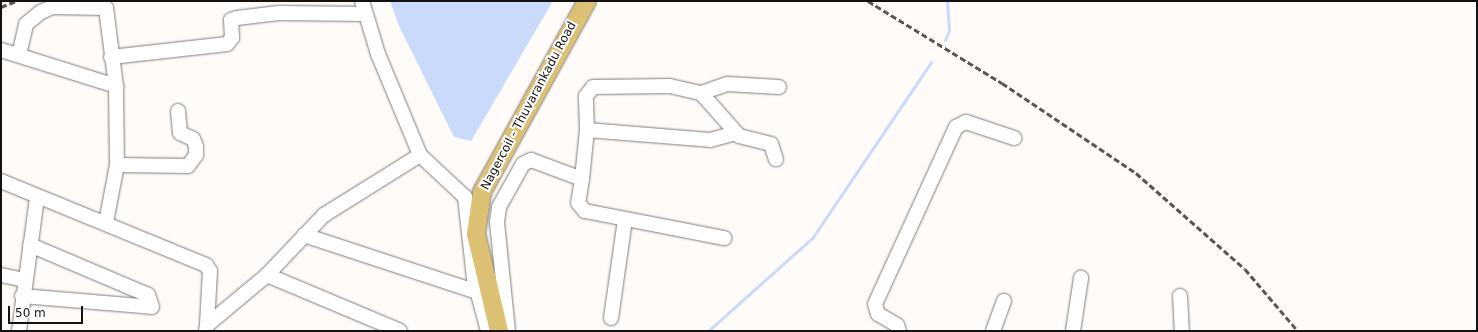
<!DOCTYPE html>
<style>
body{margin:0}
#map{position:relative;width:1478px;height:332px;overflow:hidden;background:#fefbf8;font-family:"DejaVu Sans",sans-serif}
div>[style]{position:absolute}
.water>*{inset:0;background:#cadafb}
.stream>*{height:3px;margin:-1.5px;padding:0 1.5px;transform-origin:1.5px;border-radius:1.5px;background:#cadafb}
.roads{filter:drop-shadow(0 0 1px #7f7c7a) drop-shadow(0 0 1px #7f7c7a)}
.minor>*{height:14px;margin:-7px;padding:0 7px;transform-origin:7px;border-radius:7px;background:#fff}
.major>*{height:18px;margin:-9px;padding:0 9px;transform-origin:9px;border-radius:9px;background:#dcc074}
.rail>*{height:3px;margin-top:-1.5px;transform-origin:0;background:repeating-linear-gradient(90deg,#585654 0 6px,transparent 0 9px)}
span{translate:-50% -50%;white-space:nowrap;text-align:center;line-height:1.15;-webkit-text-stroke:4px #fff;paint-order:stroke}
.street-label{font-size:12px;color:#131211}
.frame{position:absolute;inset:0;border:2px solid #131211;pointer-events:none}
.scale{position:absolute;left:8px;top:306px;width:75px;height:18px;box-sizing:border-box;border:2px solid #131211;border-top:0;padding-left:5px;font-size:12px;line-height:14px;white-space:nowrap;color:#131211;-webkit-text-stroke:3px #fff;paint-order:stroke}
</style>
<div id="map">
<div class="water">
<div style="clip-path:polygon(390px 1px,553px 1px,471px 141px,454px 137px,399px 26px)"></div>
</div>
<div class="stream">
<div style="left:945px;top:40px;width:11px;rotate:-68deg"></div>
<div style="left:949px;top:30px;width:29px;rotate:-94deg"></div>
<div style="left:708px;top:331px;width:141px;rotate:-41.8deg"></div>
<div style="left:813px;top:237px;width:211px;rotate:-56deg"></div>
</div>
<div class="roads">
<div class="minor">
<div style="left:362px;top:1px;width:55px;rotate:73.2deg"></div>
<div style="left:378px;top:54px;width:109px;rotate:67.4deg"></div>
<div style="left:420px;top:155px;width:62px;rotate:43deg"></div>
<div style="left:465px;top:197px;width:82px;rotate:83.7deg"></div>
<div style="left:474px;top:279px;width:54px;rotate:74.9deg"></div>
<div style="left:1px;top:50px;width:121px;rotate:17.4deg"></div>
<div style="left:19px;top:55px;width:32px;rotate:-77deg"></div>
<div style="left:26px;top:24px;width:19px;rotate:-39deg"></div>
<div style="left:41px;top:12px;width:12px;rotate:-24deg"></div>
<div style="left:52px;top:7px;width:54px;rotate:1.1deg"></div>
<div style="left:106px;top:8px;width:79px;rotate:82.7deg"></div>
<div style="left:116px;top:86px;width:79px;rotate:89.3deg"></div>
<div style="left:117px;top:165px;width:58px;rotate:100.9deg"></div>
<div style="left:111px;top:57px;width:117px;rotate:-6.4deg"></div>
<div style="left:227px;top:44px;width:8px;rotate:-50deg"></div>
<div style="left:232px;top:38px;width:18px;rotate:-93deg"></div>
<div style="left:231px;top:20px;width:6px;rotate:-18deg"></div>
<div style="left:237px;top:18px;width:42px;rotate:-6.8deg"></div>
<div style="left:279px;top:13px;width:86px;rotate:0.7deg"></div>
<div style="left:701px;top:93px;width:28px;rotate:-19deg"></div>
<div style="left:727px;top:84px;width:52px;rotate:3.3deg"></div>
<div style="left:587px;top:130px;width:34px;rotate:-92deg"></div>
<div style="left:586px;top:96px;width:11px;rotate:-52deg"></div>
<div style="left:593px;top:87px;width:77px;rotate:-0.7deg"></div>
<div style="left:670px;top:86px;width:32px;rotate:13deg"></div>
<div style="left:701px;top:93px;width:57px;rotate:48.5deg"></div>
<div style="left:739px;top:136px;width:33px;rotate:14deg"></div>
<div style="left:771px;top:144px;width:16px;rotate:72deg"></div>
<div style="left:117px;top:165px;width:71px;rotate:0.8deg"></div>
<div style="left:188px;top:166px;width:14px;rotate:-54deg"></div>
<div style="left:196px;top:155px;width:9px;rotate:-90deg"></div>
<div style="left:196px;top:146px;width:8px;rotate:-113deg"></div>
<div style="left:193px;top:139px;width:14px;rotate:-155deg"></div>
<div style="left:180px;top:133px;width:22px;rotate:-95deg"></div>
<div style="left:582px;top:179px;width:24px;rotate:99deg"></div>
<div style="left:578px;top:203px;width:11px;rotate:49deg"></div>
<div style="left:585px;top:211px;width:142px;rotate:11deg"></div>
<div style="left:1px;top:181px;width:222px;rotate:22.3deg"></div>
<div style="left:206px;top:265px;width:7px;rotate:56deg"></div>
<div style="left:210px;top:271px;width:54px;rotate:93.2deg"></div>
<div style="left:304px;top:235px;width:182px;rotate:18.2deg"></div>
<div style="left:1px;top:275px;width:24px;rotate:12deg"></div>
<div style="left:267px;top:275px;width:144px;rotate:22.8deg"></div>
<div style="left:22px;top:296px;width:130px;rotate:4.8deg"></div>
<div style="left:152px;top:307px;width:13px;rotate:-108deg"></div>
<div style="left:148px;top:295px;width:128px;rotate:-157deg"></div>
<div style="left:1180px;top:296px;width:35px;rotate:87deg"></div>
<div style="left:611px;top:318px;width:99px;rotate:-81.9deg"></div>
<div style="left:19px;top:331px;width:134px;rotate:-82.3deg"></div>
<div style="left:206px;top:331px;width:6px;rotate:-81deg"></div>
<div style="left:207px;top:325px;width:78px;rotate:-39.8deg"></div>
<div style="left:267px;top:275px;width:83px;rotate:-46.5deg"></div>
<div style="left:324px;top:215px;width:113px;rotate:-32deg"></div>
<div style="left:508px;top:331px;width:110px;rotate:-95.8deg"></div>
<div style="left:497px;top:222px;width:15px;rotate:-82deg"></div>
<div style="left:499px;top:207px;width:49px;rotate:-60.8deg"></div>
<div style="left:523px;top:164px;width:9px;rotate:-27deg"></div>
<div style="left:531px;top:160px;width:54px;rotate:20.4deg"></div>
<div style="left:582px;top:179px;width:49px;rotate:-84.2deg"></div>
<div style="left:587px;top:130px;width:123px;rotate:4.6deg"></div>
<div style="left:710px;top:140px;width:27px;rotate:-15deg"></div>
<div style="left:899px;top:331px;width:6px;rotate:-108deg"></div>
<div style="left:897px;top:325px;width:22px;rotate:-150deg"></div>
<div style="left:878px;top:314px;width:10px;rotate:-107deg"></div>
<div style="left:875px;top:304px;width:195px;rotate:-65.4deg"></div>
<div style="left:956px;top:127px;width:11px;rotate:-27deg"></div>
<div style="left:966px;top:122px;width:51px;rotate:18.4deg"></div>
<div style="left:993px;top:331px;width:32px;rotate:-70deg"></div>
<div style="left:1073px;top:331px;width:54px;rotate:-81.4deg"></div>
</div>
<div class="major">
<div style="left:499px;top:331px;width:100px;rotate:-103.3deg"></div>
<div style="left:476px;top:234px;width:42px;rotate:-81.9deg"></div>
<div style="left:482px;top:192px;width:218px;rotate:-61.2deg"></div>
</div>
</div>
<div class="rail">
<div style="left:868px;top:1px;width:157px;rotate:31.5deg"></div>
<div style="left:1002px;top:83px;width:161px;rotate:33.9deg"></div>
<div style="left:1136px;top:173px;width:145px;rotate:41.4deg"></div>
<div style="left:1245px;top:269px;width:82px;rotate:49.5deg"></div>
<div style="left:1px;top:7px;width:16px;rotate:-22deg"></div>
</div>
<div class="street-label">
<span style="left:529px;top:106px;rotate:-62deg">Nagercoil - Thuvarankadu Road</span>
</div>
<div class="frame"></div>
<div class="scale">50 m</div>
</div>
